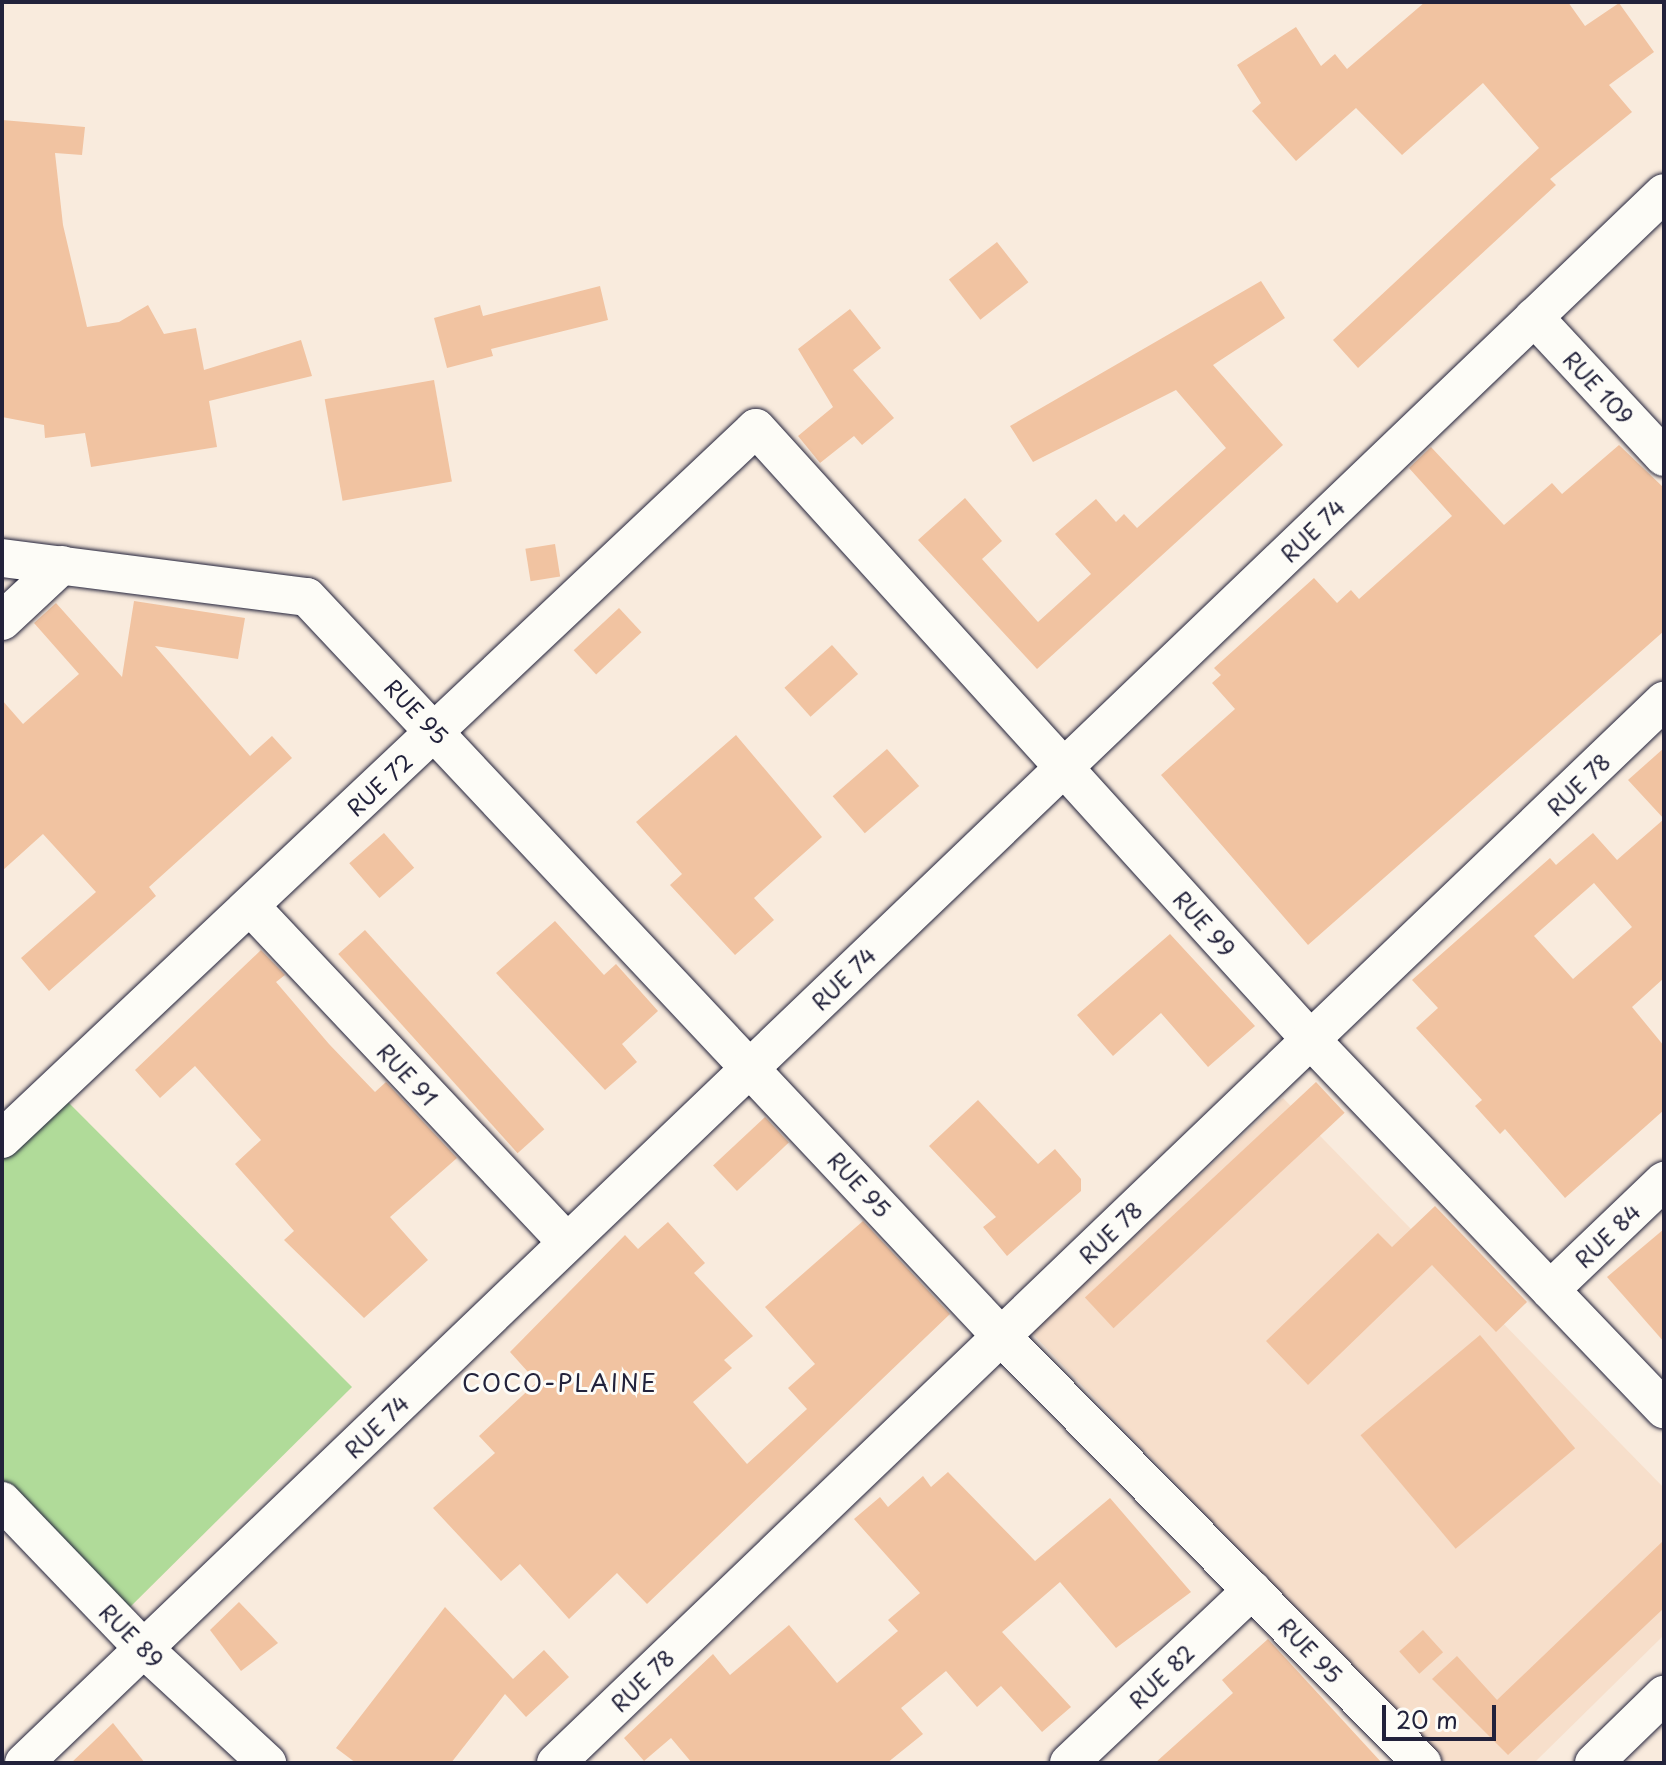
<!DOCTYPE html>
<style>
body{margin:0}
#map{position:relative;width:1666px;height:1765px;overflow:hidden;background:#f9ebdd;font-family:"Playpen Sans",sans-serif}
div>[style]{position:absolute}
.built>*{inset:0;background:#f7dfcb}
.green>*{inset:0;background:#b0db99}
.building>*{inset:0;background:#f1c3a1;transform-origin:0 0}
.roads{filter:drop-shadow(0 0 2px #22223b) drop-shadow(0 0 2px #22223b)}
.street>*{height:38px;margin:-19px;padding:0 19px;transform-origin:19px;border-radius:19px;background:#fdfcf7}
span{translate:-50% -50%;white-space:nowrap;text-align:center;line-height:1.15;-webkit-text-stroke:6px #fdfcf7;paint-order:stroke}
.street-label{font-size:22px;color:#22223b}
.neighbourhood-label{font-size:24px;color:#22223b;letter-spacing:2px}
.frame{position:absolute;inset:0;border:4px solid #22223b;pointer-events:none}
.scale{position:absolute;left:1382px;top:1705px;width:114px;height:36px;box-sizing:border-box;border:4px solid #22223b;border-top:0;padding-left:10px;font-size:24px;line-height:28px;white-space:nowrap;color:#22223b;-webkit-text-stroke:6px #fdfcf7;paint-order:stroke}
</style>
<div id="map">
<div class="built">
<div style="clip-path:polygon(1283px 1098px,1664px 1488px,1664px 1635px,1534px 1763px,1443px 1763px,1031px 1332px)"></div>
</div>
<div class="green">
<div style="clip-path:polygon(61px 1095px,352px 1387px,118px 1619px,2px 1503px,2px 1154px)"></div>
</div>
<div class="building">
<div style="clip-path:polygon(1425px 2px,1568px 2px,1585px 26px,1619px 3px,1654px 52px,1609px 85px,1632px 112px,1550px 179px,1556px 185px,1358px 368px,1333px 340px,1539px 148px,1483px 83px,1402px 155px,1356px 108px,1296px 161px,1252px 111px,1261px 103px,1237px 65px,1296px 27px,1321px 66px,1335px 54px,1347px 69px)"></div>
<div style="clip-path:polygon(2px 120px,85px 127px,82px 155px,55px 153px,63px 225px,87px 327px,119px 322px,148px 305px,164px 334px,196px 328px,204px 370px,301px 340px,312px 376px,209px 401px,217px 447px,91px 467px,85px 433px,45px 438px,44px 425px,2px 417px)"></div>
<div style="left:997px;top:242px;width:51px;height:61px;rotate:52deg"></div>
<div style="clip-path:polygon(1261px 281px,1285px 318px,1213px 365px,1283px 445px,1037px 669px,918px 540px,965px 498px,1002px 541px,982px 559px,1038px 622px,1091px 574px,1055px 534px,1096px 499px,1116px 522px,1124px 514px,1137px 528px,1226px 448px,1176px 390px,1033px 462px,1010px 426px)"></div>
<div style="clip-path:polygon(600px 286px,608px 320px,491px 349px,493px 356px,447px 368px,434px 318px,480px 305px,483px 316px)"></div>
<div style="clip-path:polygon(850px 309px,881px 348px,853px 370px,894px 418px,862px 445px,854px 436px,820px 463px,798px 436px,833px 407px,798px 349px)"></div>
<div style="left:434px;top:380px;width:103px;height:111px;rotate:80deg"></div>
<div style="clip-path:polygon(1619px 445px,1664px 488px,1664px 631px,1308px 945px,1161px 775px,1235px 709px,1212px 683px,1221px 675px,1214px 668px,1314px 578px,1337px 603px,1351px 590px,1359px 599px,1452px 516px,1409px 468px,1431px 447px,1504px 525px,1552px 483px,1562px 494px)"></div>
<div style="left:555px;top:544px;width:33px;height:30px;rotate:81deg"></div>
<div style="clip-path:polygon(134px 601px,245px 618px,238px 659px,155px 646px,250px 756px,272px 736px,292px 758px,149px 887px,156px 896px,49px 991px,21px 958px,96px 892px,43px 834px,2px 871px,2px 700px,23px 724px,79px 674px,34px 623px,56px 603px,122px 677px)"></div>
<div style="left:619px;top:608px;width:33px;height:62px;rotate:47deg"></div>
<div style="left:832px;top:645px;width:39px;height:64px;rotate:48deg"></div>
<div style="clip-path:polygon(736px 735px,822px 837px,754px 898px,774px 920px,735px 955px,670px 885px,682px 874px,636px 822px)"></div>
<div style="clip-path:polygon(evenodd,1664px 748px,1664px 978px,1632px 1007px,1664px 1046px,1664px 1110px,1565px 1198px,1505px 1129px,1500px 1134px,1475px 1106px,1482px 1100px,1416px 1028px,1438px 1008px,1412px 980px,1550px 858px,1556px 865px,1593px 833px,1617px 860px,1664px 819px,1628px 780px,1664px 748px,1594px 883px,1632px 927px,1573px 979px,1534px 936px,1594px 883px)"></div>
<div style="left:887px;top:749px;width:49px;height:72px;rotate:49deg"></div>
<div style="left:384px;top:833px;width:46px;height:46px;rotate:49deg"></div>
<div style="clip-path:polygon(555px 921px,604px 975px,616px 964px,658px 1011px,622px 1044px,637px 1062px,605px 1090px,496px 973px)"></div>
<div style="left:365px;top:930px;width:268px;height:36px;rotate:48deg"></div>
<div style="clip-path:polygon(1170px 934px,1255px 1026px,1208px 1067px,1161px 1013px,1113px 1056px,1077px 1015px)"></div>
<div style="clip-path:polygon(261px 950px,285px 975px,276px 982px,329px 1044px,375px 1092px,386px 1082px,457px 1158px,390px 1217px,428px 1260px,364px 1318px,284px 1240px,294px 1231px,235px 1164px,261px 1140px,195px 1066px,160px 1098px,135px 1070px)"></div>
<div style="left:1316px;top:1082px;width:42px;height:316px;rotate:47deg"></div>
<div style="clip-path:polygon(978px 1100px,1038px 1164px,1055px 1149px,1081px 1179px,1081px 1191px,1007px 1256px,983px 1227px,996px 1217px,929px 1146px)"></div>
<div style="left:765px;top:1117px;width:35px;height:71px;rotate:47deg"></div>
<div style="clip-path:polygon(1435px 1206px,1527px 1302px,1496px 1332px,1432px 1265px,1308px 1385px,1266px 1341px,1378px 1233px,1392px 1247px)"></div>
<div style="clip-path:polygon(863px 1221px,950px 1314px,647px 1604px,617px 1573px,569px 1619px,520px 1564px,501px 1581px,433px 1508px,495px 1453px,479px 1436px,537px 1382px,510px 1352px,625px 1235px,638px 1249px,668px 1222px,705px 1263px,694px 1273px,753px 1336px,724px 1360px,732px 1368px,693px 1402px,747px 1464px,807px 1409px,788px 1388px,815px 1364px,765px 1307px)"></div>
<div style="clip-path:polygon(1664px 1229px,1664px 1342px,1607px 1277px)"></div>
<div style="left:1480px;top:1335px;width:148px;height:156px;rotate:50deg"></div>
<div style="clip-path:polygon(948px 1472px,1035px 1561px,1110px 1498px,1191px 1592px,1116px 1648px,1060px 1582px,1002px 1632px,1071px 1707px,1042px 1732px,1001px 1686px,977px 1707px,946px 1671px,901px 1708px,923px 1734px,887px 1763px,692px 1763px,671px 1738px,644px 1761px,624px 1738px,713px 1654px,730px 1675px,789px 1625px,837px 1683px,898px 1631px,888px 1620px,920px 1593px,854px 1519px,880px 1497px,888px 1507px,923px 1476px,931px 1487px)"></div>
<div style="clip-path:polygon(1664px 1540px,1664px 1608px,1508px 1755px,1432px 1679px,1457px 1656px,1497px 1700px)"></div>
<div style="clip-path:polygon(239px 1602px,278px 1643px,241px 1671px,210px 1630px)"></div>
<div style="clip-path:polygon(445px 1607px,513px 1679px,544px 1650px,569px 1677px,526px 1717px,505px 1694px,451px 1763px,356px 1763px,336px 1748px)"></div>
<div style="left:1423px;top:1630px;width:30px;height:32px;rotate:48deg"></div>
<div style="clip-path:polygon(1268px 1639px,1382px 1763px,1155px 1763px,1233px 1693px,1222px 1680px)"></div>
<div style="clip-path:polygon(113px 1723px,145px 1763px,71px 1763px)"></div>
</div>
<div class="roads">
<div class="street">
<div style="left:1534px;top:317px;width:191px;rotate:47.1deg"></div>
<div style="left:2px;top:558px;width:307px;rotate:7.3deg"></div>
<div style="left:307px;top:597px;width:1014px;rotate:46.8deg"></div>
<div style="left:1001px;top:1336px;width:600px;rotate:45.41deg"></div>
<div style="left:2px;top:621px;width:82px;rotate:-43deg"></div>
<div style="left:250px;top:906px;width:462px;rotate:46.7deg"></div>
<div style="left:2px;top:1139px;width:1036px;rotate:-43.32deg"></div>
<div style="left:756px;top:428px;width:826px;rotate:47.8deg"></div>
<div style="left:1311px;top:1040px;width:511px;rotate:46.27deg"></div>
<div style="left:1550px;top:1290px;width:158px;rotate:-43.7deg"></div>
<div style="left:2px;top:1501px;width:205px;rotate:46.2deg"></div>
<div style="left:144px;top:1649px;width:168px;rotate:42.8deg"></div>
<div style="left:24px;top:1763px;width:2270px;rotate:-43.75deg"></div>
<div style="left:556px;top:1763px;width:1535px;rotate:-43.79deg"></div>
<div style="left:1069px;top:1763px;width:252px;rotate:-43.4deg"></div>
<div style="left:1594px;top:1763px;width:98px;rotate:-44.2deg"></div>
</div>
</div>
<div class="street-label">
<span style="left:1599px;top:387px;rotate:47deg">RUE 109</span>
<span style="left:1312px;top:530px;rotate:-44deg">RUE 74</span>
<span style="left:417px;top:711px;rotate:46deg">RUE 95</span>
<span style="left:379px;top:784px;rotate:-43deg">RUE 72</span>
<span style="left:1578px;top:784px;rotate:-44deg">RUE 78</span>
<span style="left:1205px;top:923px;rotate:48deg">RUE 99</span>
<span style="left:843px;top:978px;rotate:-44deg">RUE 74</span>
<span style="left:408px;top:1074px;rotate:47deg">RUE 91</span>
<span style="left:860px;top:1184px;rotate:47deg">RUE 95</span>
<span style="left:1110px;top:1232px;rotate:-44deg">RUE 78</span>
<span style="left:1607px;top:1235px;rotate:-44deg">RUE 84</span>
<span style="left:376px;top:1426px;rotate:-44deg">RUE 74</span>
<span style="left:132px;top:1635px;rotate:45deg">RUE 89</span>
<span style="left:1311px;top:1650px;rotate:46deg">RUE 95</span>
<span style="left:1161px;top:1676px;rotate:-44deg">RUE 82</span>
<span style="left:642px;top:1680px;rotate:-44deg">RUE 78</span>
</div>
<div class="neighbourhood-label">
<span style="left:560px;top:1383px">COCO-PLAINE</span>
</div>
<div class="frame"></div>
<div class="scale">20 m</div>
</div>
